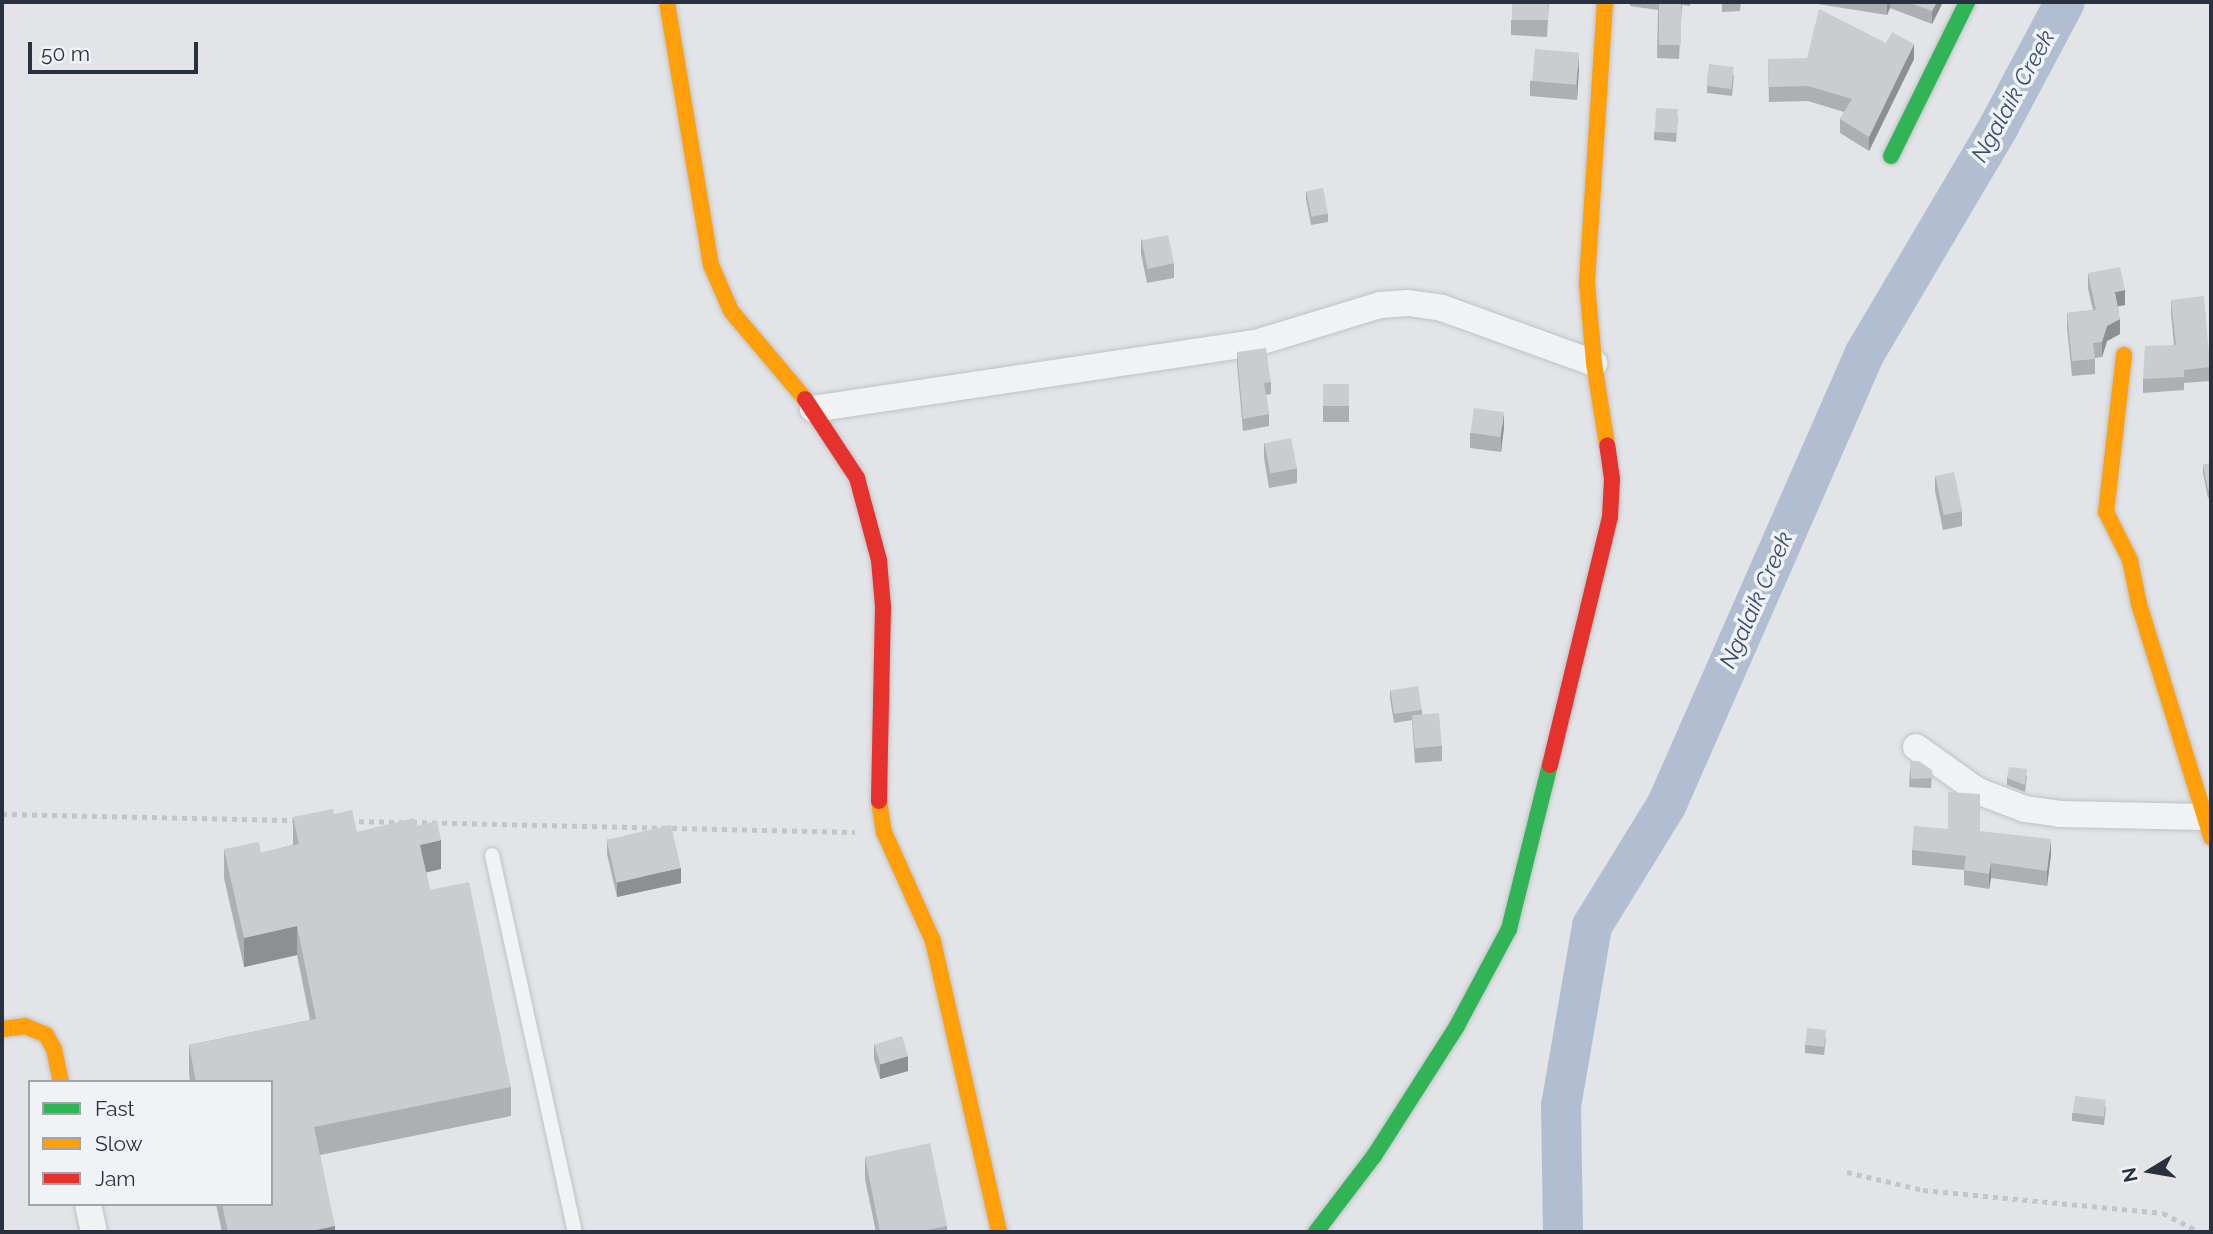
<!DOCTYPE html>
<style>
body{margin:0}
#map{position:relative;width:2213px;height:1234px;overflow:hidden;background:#e2e4e7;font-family:Raleway,sans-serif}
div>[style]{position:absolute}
.river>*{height:40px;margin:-20px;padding:0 20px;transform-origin:20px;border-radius:20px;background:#b1bed1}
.path>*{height:4.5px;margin-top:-2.25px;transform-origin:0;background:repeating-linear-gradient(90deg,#c4c5ca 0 5px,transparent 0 10px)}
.roads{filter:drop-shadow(0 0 2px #c0c2c5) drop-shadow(0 0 2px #c0c2c5)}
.lane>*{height:14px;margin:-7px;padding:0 7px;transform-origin:7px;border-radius:7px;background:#f1f2f4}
.street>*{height:26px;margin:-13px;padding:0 13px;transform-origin:13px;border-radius:13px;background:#f1f2f4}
.fast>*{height:16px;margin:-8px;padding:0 8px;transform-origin:8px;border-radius:8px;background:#30b455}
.slow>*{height:16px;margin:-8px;padding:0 8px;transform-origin:8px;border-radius:8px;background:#ff9f0a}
.jam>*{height:16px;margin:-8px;padding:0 8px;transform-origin:8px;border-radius:8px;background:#e5322d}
.wall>*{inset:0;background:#aeafb2;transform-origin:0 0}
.shaded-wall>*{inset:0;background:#8d8f91}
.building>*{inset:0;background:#cacccf;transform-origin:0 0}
span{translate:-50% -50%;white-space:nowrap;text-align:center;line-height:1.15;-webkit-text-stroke:7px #f0f2f6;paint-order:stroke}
.water-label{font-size:23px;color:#354b72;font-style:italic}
.frame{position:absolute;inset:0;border:4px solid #293040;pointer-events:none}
.legend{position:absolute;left:28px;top:1080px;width:245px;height:126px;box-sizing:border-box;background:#f0f2f6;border:2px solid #a0a4ad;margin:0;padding:9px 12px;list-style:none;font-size:21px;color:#293040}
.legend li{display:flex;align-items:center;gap:14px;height:35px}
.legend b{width:35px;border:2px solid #a0a4ad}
.north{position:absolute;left:2115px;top:1136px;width:70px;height:70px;-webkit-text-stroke:5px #f0f2f6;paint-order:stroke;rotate:259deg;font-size:19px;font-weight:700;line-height:28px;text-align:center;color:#293040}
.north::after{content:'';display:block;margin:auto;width:24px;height:32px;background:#293040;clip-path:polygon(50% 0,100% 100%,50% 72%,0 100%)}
.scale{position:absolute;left:28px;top:42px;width:170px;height:32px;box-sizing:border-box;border:4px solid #293040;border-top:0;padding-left:9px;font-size:21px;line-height:24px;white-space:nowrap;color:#293040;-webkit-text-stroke:5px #f0f2f6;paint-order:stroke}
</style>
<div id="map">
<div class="river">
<div style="left:1563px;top:1232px;width:126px;rotate:-90.9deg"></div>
<div style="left:1561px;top:1106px;width:183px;rotate:-80.2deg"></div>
<div style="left:1592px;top:926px;width:143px;rotate:-58.4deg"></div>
<div style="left:1667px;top:804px;width:493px;rotate:-66.3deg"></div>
<div style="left:1865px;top:353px;width:264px;rotate:-59.4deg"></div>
<div style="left:1999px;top:126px;width:140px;rotate:-62deg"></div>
</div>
<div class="path">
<div style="left:2px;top:814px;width:296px;rotate:1.2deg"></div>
<div style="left:349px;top:821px;width:54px;rotate:1.1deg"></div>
<div style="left:412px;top:822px;width:443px;rotate:1.3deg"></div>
<div style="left:1847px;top:1172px;width:78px;rotate:13.3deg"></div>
<div style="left:1923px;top:1190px;width:241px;rotate:5.5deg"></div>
<div style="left:2163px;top:1213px;width:42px;rotate:27.2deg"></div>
</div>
<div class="roads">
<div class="lane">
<div style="left:492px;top:855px;width:386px;rotate:77.6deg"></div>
</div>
<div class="street">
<div style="left:813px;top:409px;width:451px;rotate:-8.5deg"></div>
<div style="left:1259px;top:342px;width:127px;rotate:-17deg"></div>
<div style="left:1380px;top:305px;width:28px;rotate:-4deg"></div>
<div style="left:1408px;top:303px;width:34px;rotate:8deg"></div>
<div style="left:1442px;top:308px;width:162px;rotate:19.9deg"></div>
<div style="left:1916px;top:747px;width:76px;rotate:35.4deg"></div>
<div style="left:1978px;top:791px;width:50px;rotate:21deg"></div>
<div style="left:2025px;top:809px;width:34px;rotate:8deg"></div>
<div style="left:2059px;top:814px;width:145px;rotate:1.2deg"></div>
<div style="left:88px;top:1204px;width:29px;rotate:78deg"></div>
</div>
<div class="fast">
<div style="left:1891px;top:156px;width:172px;rotate:-63.7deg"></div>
<div style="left:1316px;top:1232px;width:96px;rotate:-52.7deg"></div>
<div style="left:1374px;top:1156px;width:154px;rotate:-57.4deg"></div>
<div style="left:1457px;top:1026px;width:110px;rotate:-61.8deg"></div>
<div style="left:1509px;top:929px;width:169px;rotate:-76deg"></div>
</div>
<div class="slow">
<div style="left:667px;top:2px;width:267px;rotate:80.5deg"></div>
<div style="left:711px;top:265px;width:50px;rotate:66.5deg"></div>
<div style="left:731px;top:311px;width:115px;rotate:49.9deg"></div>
<div style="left:1605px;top:2px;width:283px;rotate:93.7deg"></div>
<div style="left:1587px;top:284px;width:79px;rotate:84.9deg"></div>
<div style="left:1594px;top:363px;width:83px;rotate:81deg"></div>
<div style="left:2124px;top:355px;width:158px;rotate:96.5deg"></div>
<div style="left:2106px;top:512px;width:54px;rotate:63.4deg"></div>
<div style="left:2130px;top:560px;width:45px;rotate:78.4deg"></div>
<div style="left:2139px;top:604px;width:244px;rotate:72.8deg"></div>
<div style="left:879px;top:801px;width:31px;rotate:81deg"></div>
<div style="left:884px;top:832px;width:120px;rotate:65.8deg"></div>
<div style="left:933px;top:941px;width:298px;rotate:77.2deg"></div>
<div style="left:2px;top:1029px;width:23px;rotate:-7deg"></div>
<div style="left:25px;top:1026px;width:23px;rotate:23deg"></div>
<div style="left:46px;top:1035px;width:16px;rotate:60deg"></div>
<div style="left:54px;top:1049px;width:34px;rotate:78deg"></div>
</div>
<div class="jam">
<div style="left:805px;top:399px;width:95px;rotate:56.6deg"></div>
<div style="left:857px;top:478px;width:85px;rotate:75deg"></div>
<div style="left:879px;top:560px;width:47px;rotate:85.1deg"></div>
<div style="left:883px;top:607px;width:194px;rotate:91.2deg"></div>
<div style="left:1550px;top:765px;width:255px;rotate:-76.4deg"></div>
<div style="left:1610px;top:517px;width:38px;rotate:-87deg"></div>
<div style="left:1612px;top:479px;width:34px;rotate:-98deg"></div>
</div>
</div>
<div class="wall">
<div style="clip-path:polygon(1549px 2px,1547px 37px,1511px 35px,1511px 20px)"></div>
<div style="clip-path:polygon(1630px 2px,1690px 2px,1690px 6px,1682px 5px,1679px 59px,1657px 58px,1658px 10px,1630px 6px)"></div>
<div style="clip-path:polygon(1722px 2px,1741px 2px,1740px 11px,1722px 12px)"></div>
<div style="clip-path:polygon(1805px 2px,1943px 2px,1932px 24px,1890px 8px,1887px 15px)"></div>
<div style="clip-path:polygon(1768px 59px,1914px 59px,1869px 151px,1840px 133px,1840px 119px,1844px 112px,1808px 101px,1769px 102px)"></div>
<div style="clip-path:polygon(1579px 68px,1577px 100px,1530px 96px,1530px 81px)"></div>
<div style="clip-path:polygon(1734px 75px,1732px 96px,1707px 93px,1707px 86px)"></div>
<div style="clip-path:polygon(1678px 117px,1676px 142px,1654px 140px,1654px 132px)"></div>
<div style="clip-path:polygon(1306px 191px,1328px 214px,1328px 222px,1311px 225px,1306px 199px)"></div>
<div style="clip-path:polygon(1141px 239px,1174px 263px,1174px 278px,1147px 283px,1141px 254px)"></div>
<div style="clip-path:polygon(2088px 273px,2125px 305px,2118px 306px,2120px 334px,2107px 341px,2102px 357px,2095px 358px,2095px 374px,2072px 376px,2067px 328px,2067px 313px,2093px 310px,2088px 289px)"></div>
<div style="clip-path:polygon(2171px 300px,2210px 367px,2210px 381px,2184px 383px,2184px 390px,2143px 393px,2143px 379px,2174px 345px,2171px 313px)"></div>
<div style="clip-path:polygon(1237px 352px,1271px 382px,1271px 394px,1266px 395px,1269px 414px,1269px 426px,1243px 431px,1237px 364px)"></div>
<div style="left:1323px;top:384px;width:26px;height:38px"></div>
<div style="clip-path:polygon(1504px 427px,1501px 452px,1470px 448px,1470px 433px)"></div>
<div style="clip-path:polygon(1264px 443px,1297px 468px,1297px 483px,1269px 488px,1264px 458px)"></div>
<div style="clip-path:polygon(2211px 463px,2211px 497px,2208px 498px,2203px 473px,2203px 465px)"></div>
<div style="clip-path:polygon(1935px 476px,1962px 511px,1962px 526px,1943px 530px,1935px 491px)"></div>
<div style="clip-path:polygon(1390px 690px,1422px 710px,1422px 714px,1442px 746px,1442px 761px,1415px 763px,1412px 720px,1394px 723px,1390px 698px)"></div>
<div style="left:1910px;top:769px;width:22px;height:18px;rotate:3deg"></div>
<div style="clip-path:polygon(2027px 776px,2025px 792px,2007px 785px,2007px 778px)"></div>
<div style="clip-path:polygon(334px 814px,357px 832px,416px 826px,441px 869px,426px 872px,430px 890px,511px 1087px,511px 1116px,320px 1155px,335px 1232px,222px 1232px,216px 1204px,271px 1204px,271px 1082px,190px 1082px,189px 1074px,189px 1045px,310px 1020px,297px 955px,244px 967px,224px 878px,224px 849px,261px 853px,293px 845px,293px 817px)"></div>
<div style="clip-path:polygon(1948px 829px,1980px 831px,2051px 854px,2047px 886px,1991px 878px,1989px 889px,1964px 885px,1964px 870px,1912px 865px,1912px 850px)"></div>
<div style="clip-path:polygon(607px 839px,681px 883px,617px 897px,607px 854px)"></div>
<div style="clip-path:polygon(1826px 1038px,1824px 1055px,1805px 1053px,1805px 1045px)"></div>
<div style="clip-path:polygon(874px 1044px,908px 1071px,880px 1079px,874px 1059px)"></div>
<div style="clip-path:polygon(2106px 1107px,2104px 1125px,2072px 1121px,2072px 1113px)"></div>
<div style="clip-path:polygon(865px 1157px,947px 1226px,947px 1232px,876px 1232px,865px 1179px)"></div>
</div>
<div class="shaded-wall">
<div style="clip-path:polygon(1887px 2px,1890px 2px,1890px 8px,1887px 15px)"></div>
<div style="clip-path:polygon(1937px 2px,1943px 2px,1932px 24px,1932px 11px)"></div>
<div style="clip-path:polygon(1914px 44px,1914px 59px,1869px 151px,1869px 137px)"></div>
<div style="clip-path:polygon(1579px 53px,1579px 68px,1577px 100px,1577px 85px)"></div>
<div style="clip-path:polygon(2125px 290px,2125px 305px,2115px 307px,2115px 292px)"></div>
<div style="clip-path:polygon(2120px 319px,2120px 334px,2107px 341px,2102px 357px,2102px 342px,2107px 326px)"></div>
<div style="clip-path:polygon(1504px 412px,1504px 427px,1501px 452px,1501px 437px)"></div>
<div style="clip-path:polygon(2051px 839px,2051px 854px,2047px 886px,2047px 871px)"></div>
<div style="clip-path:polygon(441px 840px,441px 869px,420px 874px,420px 845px)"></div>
<div style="clip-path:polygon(1991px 863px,1991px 878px,1989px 889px,1989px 874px)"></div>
<div style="clip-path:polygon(681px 868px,681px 883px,617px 897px,617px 881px)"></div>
<div style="clip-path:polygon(297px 926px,297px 955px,244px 967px,244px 938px)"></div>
<div style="clip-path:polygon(908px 1056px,908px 1071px,880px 1079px,880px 1064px)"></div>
<div style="clip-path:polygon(335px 1226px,335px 1232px,307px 1232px)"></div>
</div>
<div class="building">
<div style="left:1512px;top:2px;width:36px;height:18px"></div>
<div style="left:1659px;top:2px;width:22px;height:43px"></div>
<div style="clip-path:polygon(1907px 2px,1937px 2px,1932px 11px)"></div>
<div style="clip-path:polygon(1819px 9px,1886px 43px,1892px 32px,1914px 44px,1869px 137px,1840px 119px,1852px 99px,1808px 86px,1769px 87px,1768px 59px,1807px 58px)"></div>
<div style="left:1535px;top:49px;width:44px;height:32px;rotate:5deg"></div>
<div style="left:1709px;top:64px;width:25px;height:22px;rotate:7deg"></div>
<div style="left:1656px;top:108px;width:22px;height:24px;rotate:3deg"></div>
<div style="left:1323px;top:188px;width:26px;height:17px;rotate:79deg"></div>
<div style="left:1168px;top:235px;width:29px;height:27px;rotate:78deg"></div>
<div style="clip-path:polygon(2120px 267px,2125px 290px,2115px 292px,2120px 319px,2107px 326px,2102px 342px,2093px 343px,2095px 359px,2072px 361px,2067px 313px,2096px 310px,2088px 273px)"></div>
<div style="clip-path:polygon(2204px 296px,2210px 367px,2184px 370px,2184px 377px,2143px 379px,2145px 346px,2176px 345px,2171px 300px)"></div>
<div style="clip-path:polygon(1266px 348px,1271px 382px,1264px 383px,1269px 414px,1243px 419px,1237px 352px)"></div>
<div style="left:1323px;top:384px;width:26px;height:22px"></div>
<div style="left:1474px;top:408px;width:30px;height:25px;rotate:8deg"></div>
<div style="left:1291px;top:438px;width:31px;height:27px;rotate:79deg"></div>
<div style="clip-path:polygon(2211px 463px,2211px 489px,2208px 490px,2203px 465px)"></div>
<div style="left:1954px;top:472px;width:40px;height:19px;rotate:78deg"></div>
<div style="left:1418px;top:686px;width:24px;height:28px;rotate:81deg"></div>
<div style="left:1439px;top:713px;width:33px;height:27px;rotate:85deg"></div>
<div style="clip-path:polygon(1910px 761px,1919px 761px,1932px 770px,1933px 778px,1911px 779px)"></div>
<div style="clip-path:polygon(2009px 767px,2027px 769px,2025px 785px,2007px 778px)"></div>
<div style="clip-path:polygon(1948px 792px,1980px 794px,1980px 831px,2051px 839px,2047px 871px,1991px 863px,1989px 874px,1964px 870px,1966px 856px,1912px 850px,1914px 826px,1948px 829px)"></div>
<div style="clip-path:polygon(333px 809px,334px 814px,352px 810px,357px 832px,414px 818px,416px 826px,437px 821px,441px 840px,420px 845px,430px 890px,469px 882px,511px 1087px,314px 1127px,335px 1226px,307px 1232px,228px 1232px,222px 1204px,271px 1204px,271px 1082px,196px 1082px,189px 1045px,316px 1019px,297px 926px,244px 938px,224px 849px,259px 842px,261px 853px,299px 844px,293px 817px)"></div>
<div style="left:671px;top:825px;width:44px;height:66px;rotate:77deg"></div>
<div style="left:1807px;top:1028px;width:19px;height:17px;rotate:6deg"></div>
<div style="left:902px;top:1036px;width:21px;height:29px;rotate:73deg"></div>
<div style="left:2075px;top:1096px;width:31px;height:17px;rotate:7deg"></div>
<div style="clip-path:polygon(930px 1143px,947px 1226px,917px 1232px,880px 1232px,865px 1157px)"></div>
</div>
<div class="water-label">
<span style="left:2013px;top:96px;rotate:-61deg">Ngalaik Creek</span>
<span style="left:1756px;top:600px;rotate:-66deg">Ngalaik Creek</span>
</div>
<div class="frame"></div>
<ul class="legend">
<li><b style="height:9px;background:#30b455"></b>Fast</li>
<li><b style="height:9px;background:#ff9f0a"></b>Slow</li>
<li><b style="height:9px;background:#e5322d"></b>Jam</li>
</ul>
<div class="north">N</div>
<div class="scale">50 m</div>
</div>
